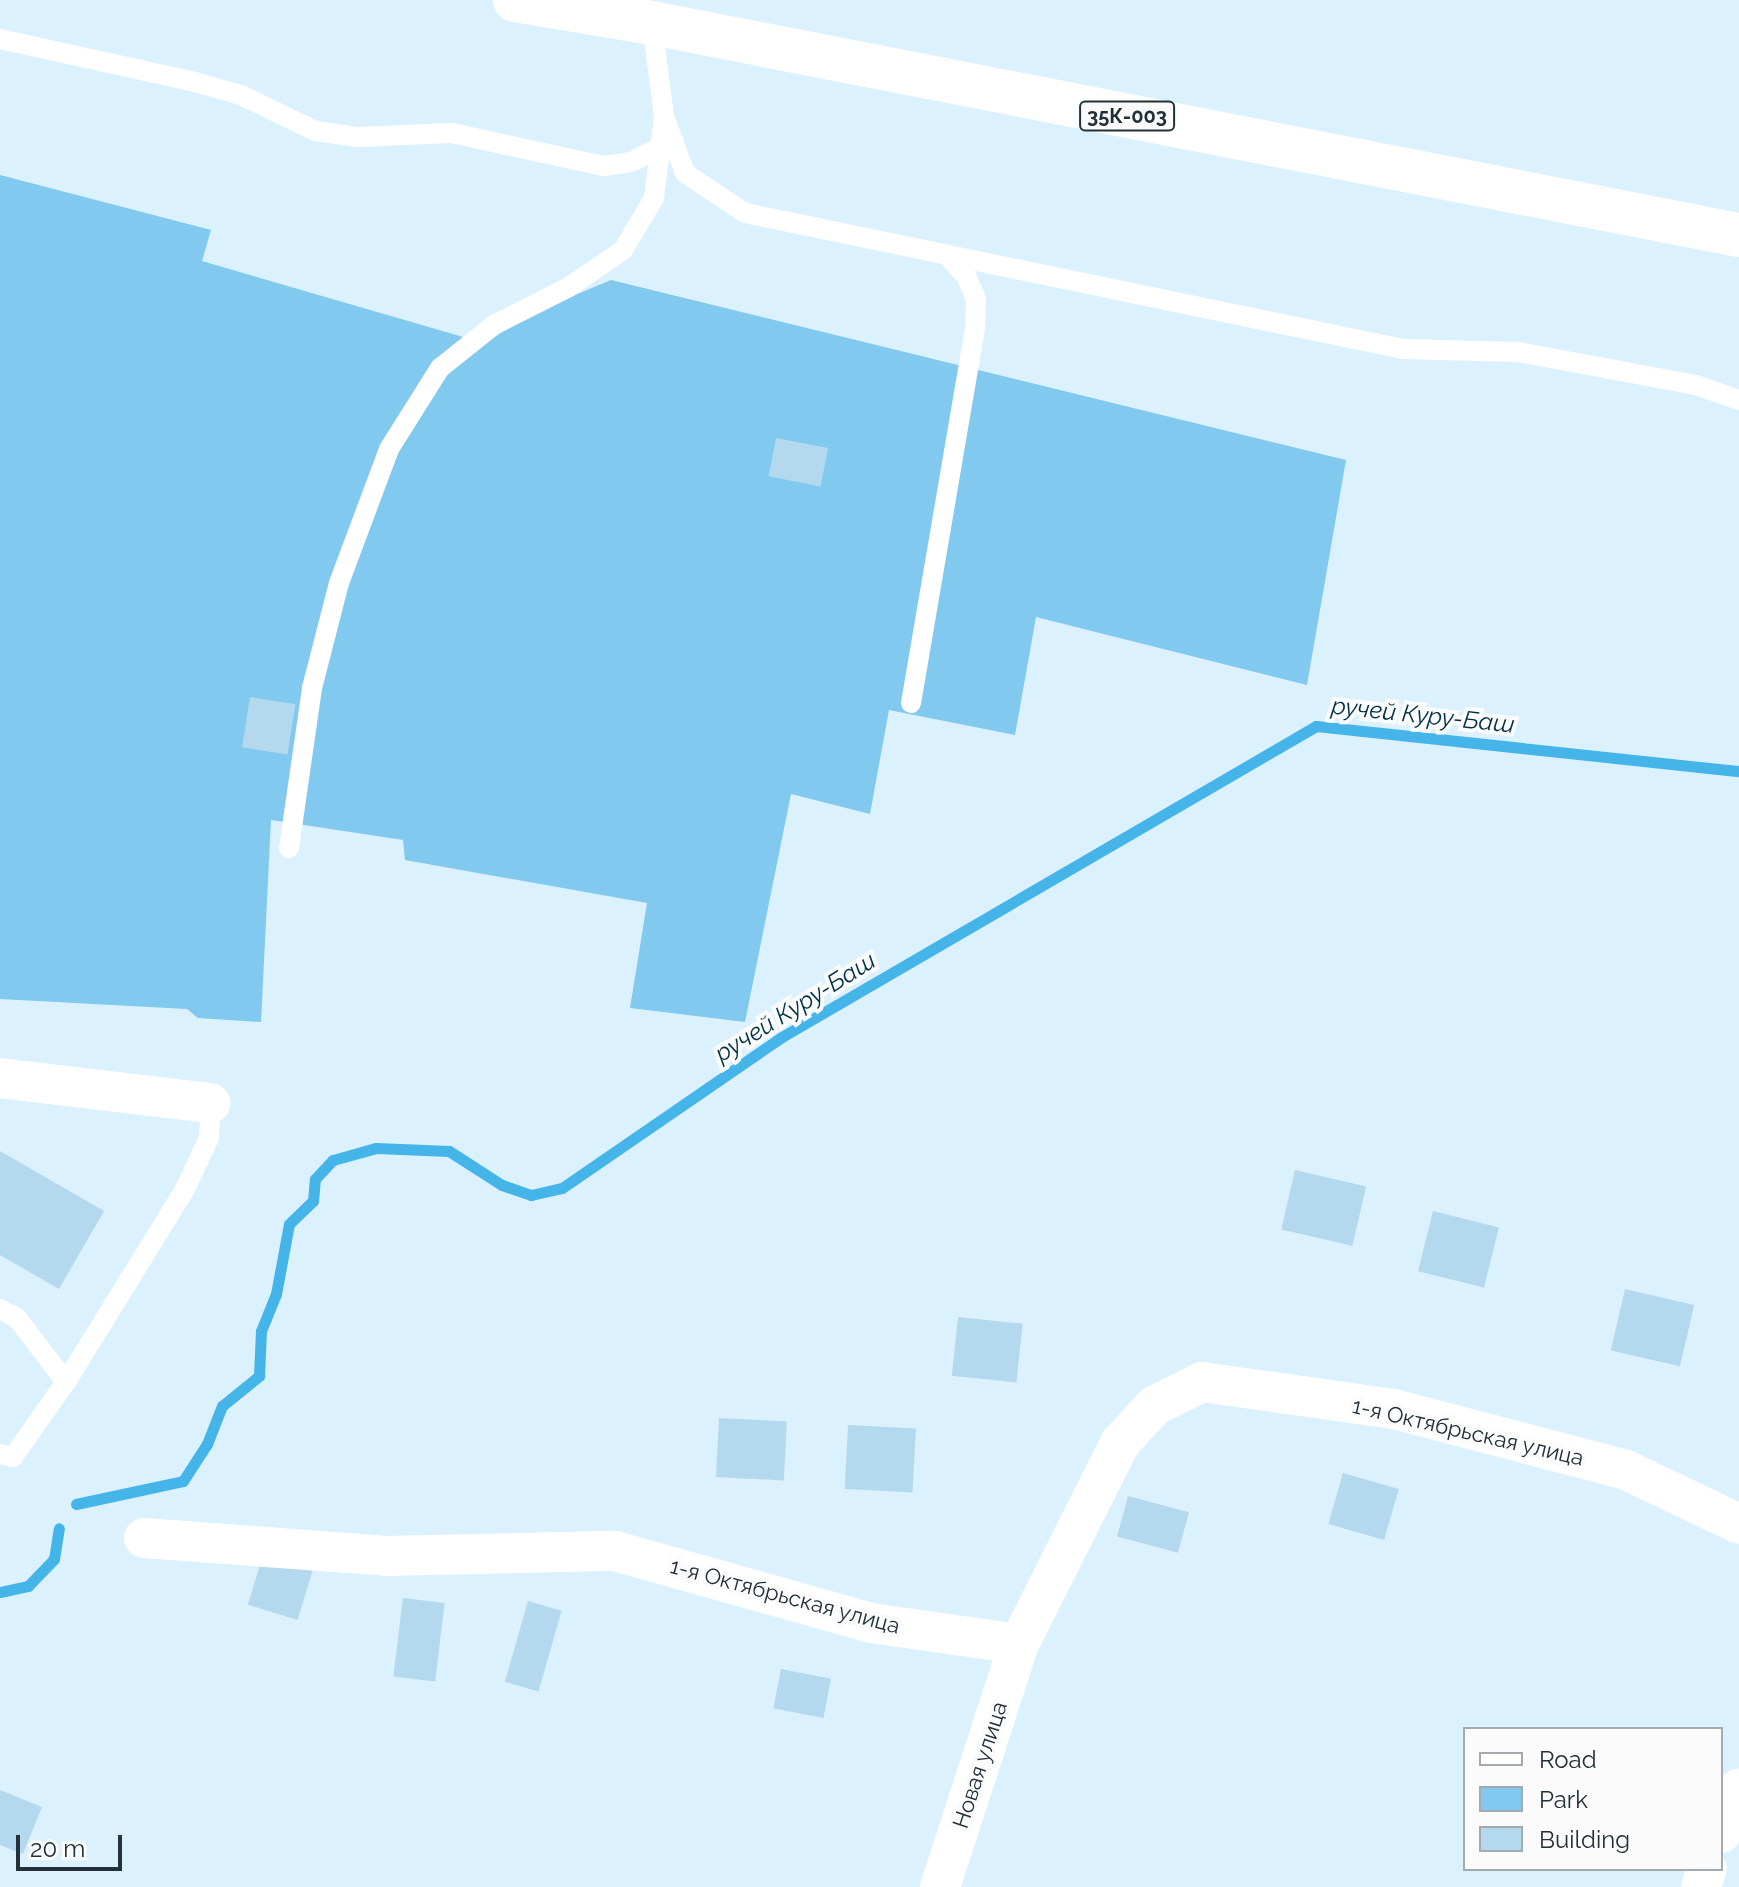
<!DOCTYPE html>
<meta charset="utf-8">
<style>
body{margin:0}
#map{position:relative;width:1739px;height:1887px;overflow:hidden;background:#dbf1fe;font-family:Raleway,sans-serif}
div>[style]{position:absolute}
.green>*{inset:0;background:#81c9ef}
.stream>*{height:11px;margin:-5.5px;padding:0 5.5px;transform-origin:5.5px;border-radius:5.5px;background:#45b4e9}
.building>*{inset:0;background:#b4d9ee;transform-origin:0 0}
.service>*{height:20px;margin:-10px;padding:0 10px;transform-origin:10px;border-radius:10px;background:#fff}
.minor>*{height:40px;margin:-20px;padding:0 20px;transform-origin:20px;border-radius:20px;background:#fff}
.primary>*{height:44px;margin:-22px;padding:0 22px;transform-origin:22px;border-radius:22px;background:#fff}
span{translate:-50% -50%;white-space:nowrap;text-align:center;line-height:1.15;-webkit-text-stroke:8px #fbfbfb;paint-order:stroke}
.shield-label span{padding:2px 6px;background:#fbfbfb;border:2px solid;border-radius:6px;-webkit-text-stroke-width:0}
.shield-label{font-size:20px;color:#223139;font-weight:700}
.street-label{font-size:22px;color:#223139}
.water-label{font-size:24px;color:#003146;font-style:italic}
.legend{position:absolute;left:1463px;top:1727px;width:260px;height:144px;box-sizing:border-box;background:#fbfbfb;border:2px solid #a4aaad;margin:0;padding:10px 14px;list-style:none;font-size:24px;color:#223139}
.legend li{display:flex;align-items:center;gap:16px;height:40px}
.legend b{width:40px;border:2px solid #a4aaad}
.scale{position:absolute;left:16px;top:1835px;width:106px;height:36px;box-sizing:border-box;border:4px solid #223139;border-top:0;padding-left:10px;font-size:24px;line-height:28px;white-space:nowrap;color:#223139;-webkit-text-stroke:6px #fbfbfb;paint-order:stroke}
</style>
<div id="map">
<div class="green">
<div style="clip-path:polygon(0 175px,211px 230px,202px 261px,470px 339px,611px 280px,1346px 460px,1307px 685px,1036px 617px,1015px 735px,889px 710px,870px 814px,791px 794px,745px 1022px,630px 1008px,647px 903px,405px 860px,403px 840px,271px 820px,261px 1022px,198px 1018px,187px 1009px,0 999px)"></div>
</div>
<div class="stream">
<div style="left:76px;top:1504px;width:109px;rotate:-12.1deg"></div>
<div style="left:183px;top:1481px;width:44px;rotate:-57deg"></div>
<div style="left:207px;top:1444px;width:41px;rotate:-68.5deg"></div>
<div style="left:222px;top:1406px;width:48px;rotate:-39deg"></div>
<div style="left:259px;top:1376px;width:45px;rotate:-87.5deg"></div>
<div style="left:261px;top:1331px;width:40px;rotate:-68deg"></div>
<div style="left:276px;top:1294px;width:71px;rotate:-79.5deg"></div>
<div style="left:289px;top:1224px;width:33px;rotate:-44deg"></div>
<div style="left:313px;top:1201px;width:22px;rotate:-85deg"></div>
<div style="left:315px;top:1179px;width:26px;rotate:-47deg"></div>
<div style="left:333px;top:1160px;width:45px;rotate:-15.6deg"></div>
<div style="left:376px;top:1148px;width:73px;rotate:2.4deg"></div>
<div style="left:449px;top:1151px;width:63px;rotate:32.7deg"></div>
<div style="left:502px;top:1185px;width:31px;rotate:19deg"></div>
<div style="left:531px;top:1195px;width:32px;rotate:-13deg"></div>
<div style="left:562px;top:1188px;width:265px;rotate:-34.5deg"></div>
<div style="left:780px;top:1038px;width:620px;rotate:-30.2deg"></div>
<div style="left:1316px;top:726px;width:425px;rotate:6.1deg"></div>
<div style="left:0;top:1592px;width:29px;rotate:-12deg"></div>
<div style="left:28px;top:1586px;width:37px;rotate:-46deg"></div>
<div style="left:54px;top:1559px;width:31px;rotate:-81deg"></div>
</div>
<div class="building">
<div style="left:776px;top:438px;width:53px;height:39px;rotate:11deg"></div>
<div style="left:250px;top:697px;width:46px;height:51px;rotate:9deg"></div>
<div style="clip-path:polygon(0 1151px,104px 1211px,59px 1289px,0 1255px)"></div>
<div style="left:1295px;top:1170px;width:73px;height:61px;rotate:13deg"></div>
<div style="left:1433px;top:1211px;width:68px;height:62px;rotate:14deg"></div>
<div style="left:1625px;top:1289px;width:71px;height:63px;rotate:13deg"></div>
<div style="left:958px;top:1317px;width:65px;height:59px;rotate:6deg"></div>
<div style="left:719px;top:1418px;width:68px;height:59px;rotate:3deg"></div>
<div style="left:848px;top:1425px;width:68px;height:64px;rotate:3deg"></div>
<div style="left:1343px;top:1473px;width:58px;height:53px;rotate:16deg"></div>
<div style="left:1128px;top:1496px;width:63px;height:42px;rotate:15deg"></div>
<div style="left:263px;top:1555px;width:52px;height:52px;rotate:17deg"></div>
<div style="left:403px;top:1598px;width:42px;height:79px;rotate:7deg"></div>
<div style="left:528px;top:1601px;width:35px;height:84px;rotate:16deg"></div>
<div style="left:781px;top:1669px;width:51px;height:40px;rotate:11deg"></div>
<div style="clip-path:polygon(0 1790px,42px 1807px,23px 1854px,0 1845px)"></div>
</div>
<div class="service">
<div style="left:0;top:39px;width:200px;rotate:12.4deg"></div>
<div style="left:195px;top:82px;width:48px;rotate:15.8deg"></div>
<div style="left:241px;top:95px;width:82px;rotate:25.9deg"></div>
<div style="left:315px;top:131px;width:42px;rotate:8.1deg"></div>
<div style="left:357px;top:137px;width:95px;rotate:-2.4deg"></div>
<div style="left:452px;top:133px;width:155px;rotate:12.3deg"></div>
<div style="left:603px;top:166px;width:28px;rotate:-8deg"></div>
<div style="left:631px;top:162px;width:33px;rotate:-27deg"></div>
<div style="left:664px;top:116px;width:61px;rotate:69.8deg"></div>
<div style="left:685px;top:173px;width:72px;rotate:33.7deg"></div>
<div style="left:745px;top:213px;width:672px;rotate:11.68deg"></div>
<div style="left:1403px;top:349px;width:115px;rotate:1.5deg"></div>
<div style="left:1518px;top:352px;width:181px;rotate:10.5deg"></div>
<div style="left:1696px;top:385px;width:46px;rotate:19.2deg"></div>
<div style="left:911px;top:703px;width:380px;rotate:-80.3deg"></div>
<div style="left:975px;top:328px;width:29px;rotate:-88deg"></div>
<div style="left:976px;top:299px;width:25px;rotate:-113deg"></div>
<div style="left:966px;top:276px;width:30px;rotate:-132deg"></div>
<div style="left:289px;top:848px;width:162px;rotate:-81.8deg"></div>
<div style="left:312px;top:688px;width:108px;rotate:-75.6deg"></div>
<div style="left:339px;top:583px;width:143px;rotate:-69.5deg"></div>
<div style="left:389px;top:449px;width:96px;rotate:-57.8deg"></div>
<div style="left:440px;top:368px;width:69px;rotate:-38.5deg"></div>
<div style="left:494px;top:325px;width:84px;rotate:-26.9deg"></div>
<div style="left:569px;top:287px;width:65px;rotate:-34.4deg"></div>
<div style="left:623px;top:250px;width:61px;rotate:-59.2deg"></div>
<div style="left:654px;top:198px;width:83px;rotate:-83deg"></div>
<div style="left:664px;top:116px;width:94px;rotate:-97.4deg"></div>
<div style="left:0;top:1309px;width:19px;rotate:28deg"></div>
<div style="left:17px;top:1318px;width:81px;rotate:52.6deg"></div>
<div style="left:0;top:1454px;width:13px;rotate:13deg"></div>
<div style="left:13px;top:1457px;width:92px;rotate:-54.8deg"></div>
<div style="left:66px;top:1382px;width:227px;rotate:-58.3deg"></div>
<div style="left:185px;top:1189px;width:56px;rotate:-64.8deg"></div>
<div style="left:209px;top:1138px;width:35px;rotate:-87deg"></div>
</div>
<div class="minor">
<div style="left:0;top:1078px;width:212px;rotate:6.8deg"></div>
<div style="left:144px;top:1538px;width:244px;rotate:4.2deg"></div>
<div style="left:387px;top:1556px;width:228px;rotate:-1.3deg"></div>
<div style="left:615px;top:1551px;width:266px;rotate:15.7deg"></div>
<div style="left:871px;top:1623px;width:149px;rotate:8.1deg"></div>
<div style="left:1019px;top:1644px;width:225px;rotate:-63.3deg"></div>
<div style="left:1120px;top:1443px;width:50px;rotate:-47.4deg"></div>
<div style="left:1154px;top:1406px;width:54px;rotate:-26.6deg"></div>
<div style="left:1202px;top:1382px;width:194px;rotate:8deg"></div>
<div style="left:1394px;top:1409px;width:240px;rotate:14.7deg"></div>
<div style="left:1626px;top:1470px;width:125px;rotate:25.5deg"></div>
<div style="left:1721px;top:1833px;width:48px;rotate:-67.8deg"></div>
<div style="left:940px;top:1887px;width:256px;rotate:-72deg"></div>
<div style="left:1701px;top:1887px;width:19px;rotate:-72deg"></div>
</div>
<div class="primary">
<div style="left:515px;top:0;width:139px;rotate:9.5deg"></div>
<div style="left:652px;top:23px;width:1107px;rotate:11.04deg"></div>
</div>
<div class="shield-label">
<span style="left:1127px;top:116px">35К-003</span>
</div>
<div class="street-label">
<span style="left:1468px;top:1432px;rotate:13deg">1-я Октябрьская улица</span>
<span style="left:785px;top:1596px;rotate:15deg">1-я Октябрьская улица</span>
<span style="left:980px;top:1765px;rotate:-72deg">Новая улица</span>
</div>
<div class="water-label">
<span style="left:1423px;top:715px;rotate:6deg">ручей Куру-Баш</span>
<span style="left:795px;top:1007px;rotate:-32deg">ручей Куру-Баш</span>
</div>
<ul class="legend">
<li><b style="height:10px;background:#fff"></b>Road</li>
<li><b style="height:22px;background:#81c9ef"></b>Park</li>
<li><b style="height:22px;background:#b4d9ee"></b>Building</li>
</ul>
<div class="scale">20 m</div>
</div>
